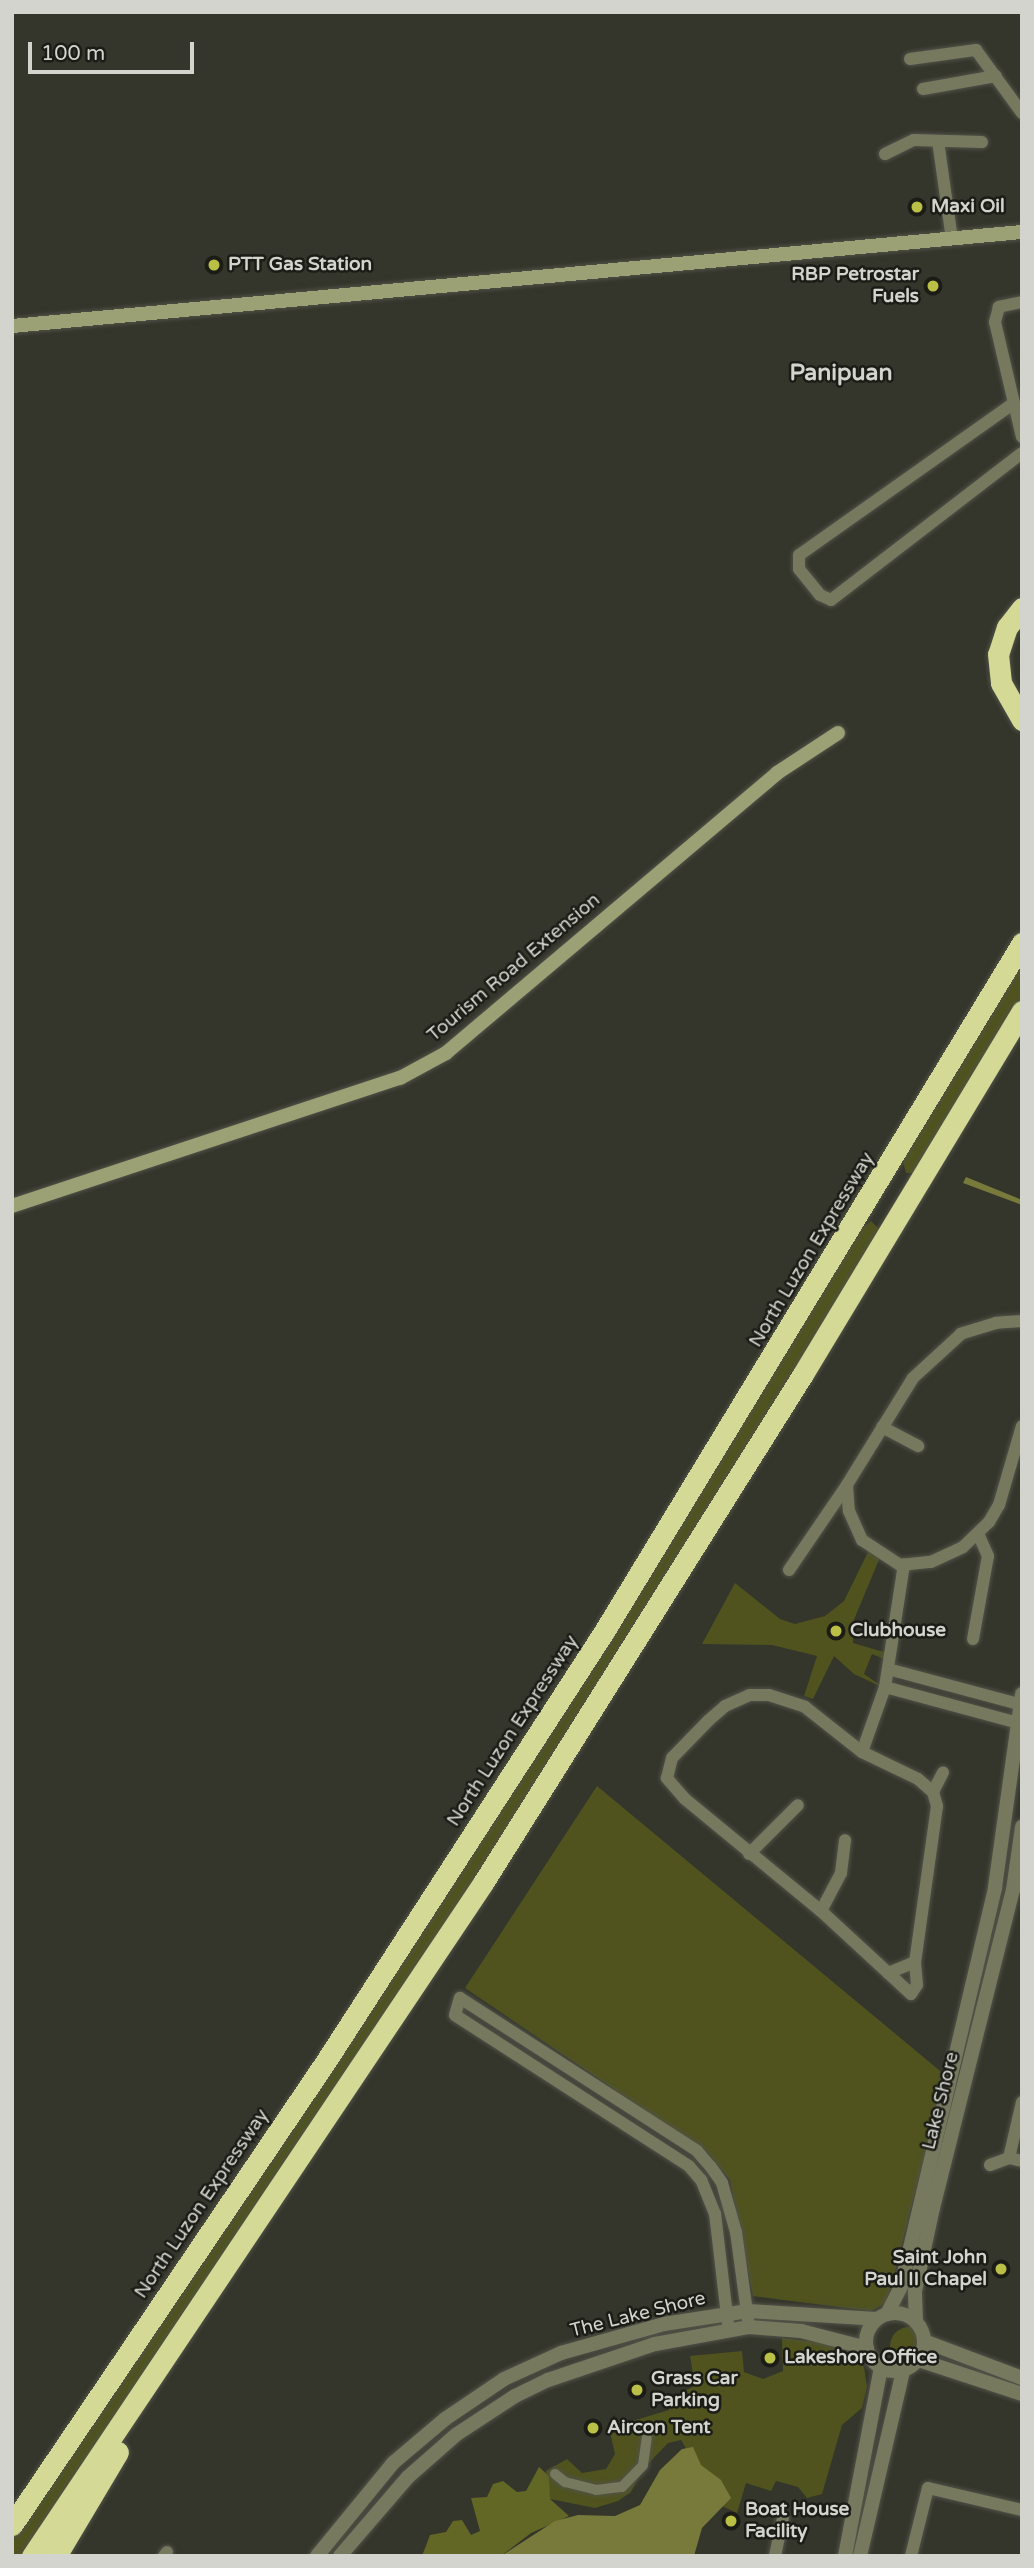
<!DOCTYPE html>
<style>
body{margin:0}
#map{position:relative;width:1034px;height:2568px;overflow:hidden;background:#34352b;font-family:"Varela Round",sans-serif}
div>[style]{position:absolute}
.green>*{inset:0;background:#50531e}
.round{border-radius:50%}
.forest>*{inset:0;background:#636725}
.water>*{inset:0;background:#777a3a}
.roads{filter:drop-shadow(0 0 2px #515248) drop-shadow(0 0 2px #515248)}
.pedestrian>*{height:10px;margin:-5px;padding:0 5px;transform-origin:5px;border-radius:5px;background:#77795f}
.minor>*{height:12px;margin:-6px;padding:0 6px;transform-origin:6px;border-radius:6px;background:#77795f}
.tertiary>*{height:14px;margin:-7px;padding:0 7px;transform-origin:7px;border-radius:7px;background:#77795f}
.tertiary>.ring{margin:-7px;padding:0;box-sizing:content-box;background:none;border:14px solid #77795f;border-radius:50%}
.secondary>*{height:14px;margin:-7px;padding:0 7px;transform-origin:7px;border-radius:7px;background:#9ca075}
.motorway>*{height:21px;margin:-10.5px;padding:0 10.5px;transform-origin:10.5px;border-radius:10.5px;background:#d4d996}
.dots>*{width:19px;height:19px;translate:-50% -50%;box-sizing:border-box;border:4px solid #1c1c17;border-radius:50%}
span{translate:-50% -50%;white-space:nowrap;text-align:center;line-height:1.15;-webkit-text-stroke:5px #1c1c17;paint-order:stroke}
.poi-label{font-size:19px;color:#d3d4cd;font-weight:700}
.left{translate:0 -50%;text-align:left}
.right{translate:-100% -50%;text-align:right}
.street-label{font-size:19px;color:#d3d4cd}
.quarter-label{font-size:23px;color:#d3d4cd;font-weight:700}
.frame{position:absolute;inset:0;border:14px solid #d3d4cd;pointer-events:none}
.scale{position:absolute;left:28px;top:42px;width:166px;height:32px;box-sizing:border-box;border:4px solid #d3d4cd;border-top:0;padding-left:9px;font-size:21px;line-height:24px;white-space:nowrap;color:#d3d4cd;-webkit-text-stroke:5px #1c1c17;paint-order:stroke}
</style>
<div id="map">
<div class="green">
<div style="clip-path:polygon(1022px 957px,1022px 1000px,923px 1165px,917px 1173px,906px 1173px,902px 1158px)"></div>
<div style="clip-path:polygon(871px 1221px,881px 1231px,522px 1809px,23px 2556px,12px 2556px,12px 2532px,857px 1232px)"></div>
<div style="clip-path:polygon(869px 1550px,881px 1555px,853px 1622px,853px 1643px,894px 1655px,889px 1661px,872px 1654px,864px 1674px,886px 1689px,854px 1674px,834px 1656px,813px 1699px,804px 1696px,817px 1656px,772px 1645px,702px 1644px,735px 1583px,780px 1619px,795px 1624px,825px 1616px,844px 1601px)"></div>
<div style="clip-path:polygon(597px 1786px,945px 2075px,890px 2291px,884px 2304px,871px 2311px,753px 2296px,730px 2180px,708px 2153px,465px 1988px)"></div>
<div class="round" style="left:890px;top:2327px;width:38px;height:38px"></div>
<div style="clip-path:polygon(782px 2338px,844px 2345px,864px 2367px,867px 2387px,862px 2408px,842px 2425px,822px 2494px,807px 2498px,798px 2487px,776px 2481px,771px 2491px,746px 2483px,737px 2513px,720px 2505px,681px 2440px,668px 2443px,643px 2469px,631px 2492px,618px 2501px,595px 2508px,550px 2499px,546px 2471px,567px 2459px,582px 2473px,606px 2469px,615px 2454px,609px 2428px,669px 2410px,669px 2398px,695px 2386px,690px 2356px,742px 2351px,744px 2372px,763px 2379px,783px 2371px)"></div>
</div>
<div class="forest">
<div style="clip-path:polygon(539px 2467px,549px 2476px,550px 2499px,569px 2516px,531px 2533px,501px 2556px,422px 2556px,430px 2535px,446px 2532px,453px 2521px,462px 2520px,471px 2535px,480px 2531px,471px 2498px,487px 2497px,493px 2484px,503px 2481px,517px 2492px,526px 2491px)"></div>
</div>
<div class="water">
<div style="clip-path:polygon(966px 1177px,1022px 1200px,1022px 1205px,963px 1183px)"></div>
<div style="clip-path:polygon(693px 2447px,701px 2465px,721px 2480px,731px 2498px,702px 2528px,694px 2556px,501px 2556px,555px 2521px,578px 2515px,615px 2516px,640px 2505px,660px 2470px,682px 2449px)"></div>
</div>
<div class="roads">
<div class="pedestrian">
<div style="left:555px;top:2474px;width:13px;rotate:39deg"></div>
<div style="left:565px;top:2482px;width:32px;rotate:14deg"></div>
<div style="left:596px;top:2490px;width:26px;rotate:-7deg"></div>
<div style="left:622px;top:2487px;width:30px;rotate:-46deg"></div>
<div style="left:643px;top:2465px;width:27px;rotate:-82deg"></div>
</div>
<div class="minor">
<div style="left:910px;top:59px;width:67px;rotate:-7.8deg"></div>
<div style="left:976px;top:50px;width:78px;rotate:53.9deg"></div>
<div style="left:923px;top:89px;width:74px;rotate:-10.1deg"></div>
<div style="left:938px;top:141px;width:99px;rotate:81.9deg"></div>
<div style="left:885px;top:154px;width:32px;rotate:-26deg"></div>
<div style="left:914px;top:140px;width:68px;rotate:1.7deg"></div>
<div style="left:1022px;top:302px;width:24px;rotate:168deg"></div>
<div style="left:999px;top:307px;width:16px;rotate:105deg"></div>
<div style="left:995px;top:322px;width:118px;rotate:76.8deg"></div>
<div style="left:1014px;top:403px;width:263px;rotate:144.7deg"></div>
<div style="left:799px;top:555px;width:14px;rotate:90deg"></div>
<div style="left:799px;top:569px;width:33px;rotate:51deg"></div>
<div style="left:820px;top:595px;width:12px;rotate:24deg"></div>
<div style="left:831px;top:600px;width:241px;rotate:-37.6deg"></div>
<div style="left:1022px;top:1321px;width:26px;rotate:176deg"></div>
<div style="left:996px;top:1323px;width:37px;rotate:163deg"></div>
<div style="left:961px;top:1334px;width:65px;rotate:137.5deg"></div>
<div style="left:913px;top:1378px;width:126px;rotate:121.7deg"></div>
<div style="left:847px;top:1485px;width:26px;rotate:86deg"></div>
<div style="left:849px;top:1511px;width:32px;rotate:66deg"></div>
<div style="left:862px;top:1540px;width:45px;rotate:33.3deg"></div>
<div style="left:900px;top:1565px;width:31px;rotate:-6deg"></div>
<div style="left:931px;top:1562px;width:35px;rotate:-25deg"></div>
<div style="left:963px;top:1547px;width:36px;rotate:-44deg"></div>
<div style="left:989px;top:1522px;width:20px;rotate:-60deg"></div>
<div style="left:999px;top:1505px;width:82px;rotate:-73.8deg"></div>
<div style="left:882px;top:1427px;width:41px;rotate:27.8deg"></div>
<div style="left:789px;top:1570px;width:103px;rotate:-55.7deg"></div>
<div style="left:973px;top:1639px;width:84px;rotate:-79.8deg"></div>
<div style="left:988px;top:1556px;width:24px;rotate:-114deg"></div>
<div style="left:888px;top:1669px;width:139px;rotate:15deg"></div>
<div style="left:885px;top:1687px;width:142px;rotate:15.1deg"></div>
<div style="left:750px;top:1695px;width:19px"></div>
<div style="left:769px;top:1695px;width:38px;rotate:18deg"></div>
<div style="left:805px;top:1707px;width:73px;rotate:38.3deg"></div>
<div style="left:862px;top:1752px;width:62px;rotate:25.7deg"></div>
<div style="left:918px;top:1779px;width:20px;rotate:41deg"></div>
<div style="left:933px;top:1792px;width:15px;rotate:74deg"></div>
<div style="left:937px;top:1806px;width:158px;rotate:98deg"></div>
<div style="left:915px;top:1962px;width:23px;rotate:85deg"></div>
<div style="left:917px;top:1985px;width:11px;rotate:124deg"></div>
<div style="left:911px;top:1994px;width:122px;rotate:-137.3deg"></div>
<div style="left:821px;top:1911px;width:176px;rotate:-140.5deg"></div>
<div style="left:685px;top:1799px;width:28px;rotate:-131deg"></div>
<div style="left:667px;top:1778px;width:21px;rotate:-76deg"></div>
<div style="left:672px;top:1758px;width:53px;rotate:-45.8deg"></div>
<div style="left:709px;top:1720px;width:21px;rotate:-41deg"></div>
<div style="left:725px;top:1706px;width:27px;rotate:-24deg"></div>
<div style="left:862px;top:1752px;width:69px;rotate:-70.5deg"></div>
<div style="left:885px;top:1687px;width:124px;rotate:-81.2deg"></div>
<div style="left:933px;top:1792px;width:22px;rotate:-63deg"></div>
<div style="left:749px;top:1854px;width:69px;rotate:-45deg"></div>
<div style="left:821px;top:1911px;width:43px;rotate:-62.2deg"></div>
<div style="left:841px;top:1873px;width:33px;rotate:-83deg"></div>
<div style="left:888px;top:1973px;width:29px;rotate:-22deg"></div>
<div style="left:1022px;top:2102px;width:57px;rotate:103.1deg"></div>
<div style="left:1009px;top:2158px;width:13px;rotate:13deg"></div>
<div style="left:990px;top:2165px;width:20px;rotate:-20deg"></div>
<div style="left:728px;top:2324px;width:111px;rotate:-96.7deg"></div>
<div style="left:715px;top:2214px;width:37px;rotate:-112deg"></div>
<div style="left:701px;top:2180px;width:18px;rotate:-131deg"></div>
<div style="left:689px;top:2166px;width:278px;rotate:-147.2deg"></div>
<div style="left:455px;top:2015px;width:18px;rotate:-74deg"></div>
<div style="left:460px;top:1998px;width:282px;rotate:32.8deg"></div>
<div style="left:697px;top:2151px;width:21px;rotate:49deg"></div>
<div style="left:711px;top:2167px;width:19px;rotate:55deg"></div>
<div style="left:722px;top:2183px;width:51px;rotate:74.1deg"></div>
<div style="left:736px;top:2232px;width:96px;rotate:82.2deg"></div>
<div style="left:164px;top:2556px;width:5px;rotate:-53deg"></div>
<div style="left:775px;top:2556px;width:38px;rotate:-78deg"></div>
<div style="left:911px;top:2556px;width:70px;rotate:-76deg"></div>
<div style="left:928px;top:2488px;width:97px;rotate:13.2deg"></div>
</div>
<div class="tertiary">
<div class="ring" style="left:866px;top:2313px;width:44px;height:44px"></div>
<div style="left:887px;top:2314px;width:31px;rotate:-63deg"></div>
<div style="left:901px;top:2286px;width:410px;rotate:-76.7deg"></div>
<div style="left:995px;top:1887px;width:195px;rotate:-82deg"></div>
<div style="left:916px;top:2322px;width:31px;rotate:-92deg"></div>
<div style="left:915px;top:2291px;width:85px;rotate:-77.8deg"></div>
<div style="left:933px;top:2208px;width:328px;rotate:-75.9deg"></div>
<div style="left:1013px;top:1890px;width:64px;rotate:-81.9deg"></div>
<div style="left:924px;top:2341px;width:105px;rotate:20.7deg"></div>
<div style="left:919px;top:2360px;width:108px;rotate:18.3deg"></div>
<div style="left:317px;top:2556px;width:120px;rotate:-50.7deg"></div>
<div style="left:393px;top:2463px;width:68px;rotate:-40.2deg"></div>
<div style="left:445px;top:2419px;width:71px;rotate:-34.1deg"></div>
<div style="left:504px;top:2379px;width:63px;rotate:-24.5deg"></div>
<div style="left:561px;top:2353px;width:107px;rotate:-15.7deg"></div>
<div style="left:664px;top:2324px;width:85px;rotate:-8.8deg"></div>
<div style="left:748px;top:2311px;width:129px;rotate:3.5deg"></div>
<div style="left:340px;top:2556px;width:104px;rotate:-49.3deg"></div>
<div style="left:408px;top:2477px;width:65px;rotate:-41.3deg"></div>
<div style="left:457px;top:2434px;width:69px;rotate:-33.2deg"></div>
<div style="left:515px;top:2396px;width:37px;rotate:-26deg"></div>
<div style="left:548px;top:2380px;width:113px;rotate:-18.6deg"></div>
<div style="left:655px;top:2344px;width:96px;rotate:-10.3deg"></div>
<div style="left:749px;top:2327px;width:52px;rotate:4.4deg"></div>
<div style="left:801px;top:2331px;width:68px;rotate:14.4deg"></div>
<div style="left:845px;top:2556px;width:191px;rotate:-79.2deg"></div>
<div style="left:860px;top:2556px;width:190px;rotate:-76.9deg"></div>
</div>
<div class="secondary">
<div style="left:12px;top:326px;width:1014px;rotate:-5.32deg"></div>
<div style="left:12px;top:1206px;width:409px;rotate:-18.3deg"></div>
<div style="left:400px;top:1078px;width:52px;rotate:-28.5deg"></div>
<div style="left:446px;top:1053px;width:434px;rotate:-40.2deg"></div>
<div style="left:777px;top:773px;width:73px;rotate:-33.3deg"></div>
</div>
<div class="motorway">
<div style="left:1022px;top:608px;width:24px;rotate:128deg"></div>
<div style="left:1007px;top:627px;width:28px;rotate:108deg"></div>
<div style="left:998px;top:654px;width:29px;rotate:84deg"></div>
<div style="left:1001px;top:683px;width:43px;rotate:60.4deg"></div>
<div style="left:12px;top:2525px;width:560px;rotate:-55.91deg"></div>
<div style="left:326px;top:2061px;width:513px;rotate:-57.08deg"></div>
<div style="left:605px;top:1630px;width:804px;rotate:-58.74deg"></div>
<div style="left:32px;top:2556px;width:810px;rotate:-56.17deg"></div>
<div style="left:483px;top:1883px;width:601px;rotate:-57.84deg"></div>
<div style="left:803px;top:1374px;width:424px;rotate:-58.9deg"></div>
<div style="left:56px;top:2556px;width:121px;rotate:-59.2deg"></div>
</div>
</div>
<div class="dots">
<div style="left:917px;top:207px;background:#bac045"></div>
<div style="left:214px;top:265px;background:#bac045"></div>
<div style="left:933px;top:286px;background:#bac045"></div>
<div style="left:836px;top:1631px;background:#bac045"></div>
<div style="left:1001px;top:2269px;background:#bac045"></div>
<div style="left:770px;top:2358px;background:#bac045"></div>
<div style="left:637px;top:2390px;background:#bac045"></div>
<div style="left:593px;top:2428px;background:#bac045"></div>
<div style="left:731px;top:2521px;background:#bac045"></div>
</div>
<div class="poi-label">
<span class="left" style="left:931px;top:207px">Maxi Oil</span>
<span class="left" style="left:228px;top:265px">PTT Gas Station</span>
<span class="right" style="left:919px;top:286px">RBP Petrostar<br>Fuels</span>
<span class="left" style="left:850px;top:1631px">Clubhouse</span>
<span class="right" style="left:987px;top:2269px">Saint John<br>Paul II Chapel</span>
<span class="left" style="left:784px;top:2358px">Lakeshore Office</span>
<span class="left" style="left:651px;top:2390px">Grass Car<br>Parking</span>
<span class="left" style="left:607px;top:2428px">Aircon Tent</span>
<span class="left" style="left:745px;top:2521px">Boat House<br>Facility</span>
</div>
<div class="street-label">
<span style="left:514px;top:968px;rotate:-40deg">Tourism Road Extension</span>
<span style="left:812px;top:1250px;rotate:-59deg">North Luzon Expressway</span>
<span style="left:513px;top:1731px;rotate:-57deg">North Luzon Expressway</span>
<span style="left:941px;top:2101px;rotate:-76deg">Lake Shore</span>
<span style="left:202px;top:2204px;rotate:-56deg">North Luzon Expressway</span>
<span style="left:638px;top:2315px;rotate:-14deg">The Lake Shore</span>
</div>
<div class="quarter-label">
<span style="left:841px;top:373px">Panipuan</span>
</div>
<div class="frame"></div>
<div class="scale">100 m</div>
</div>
